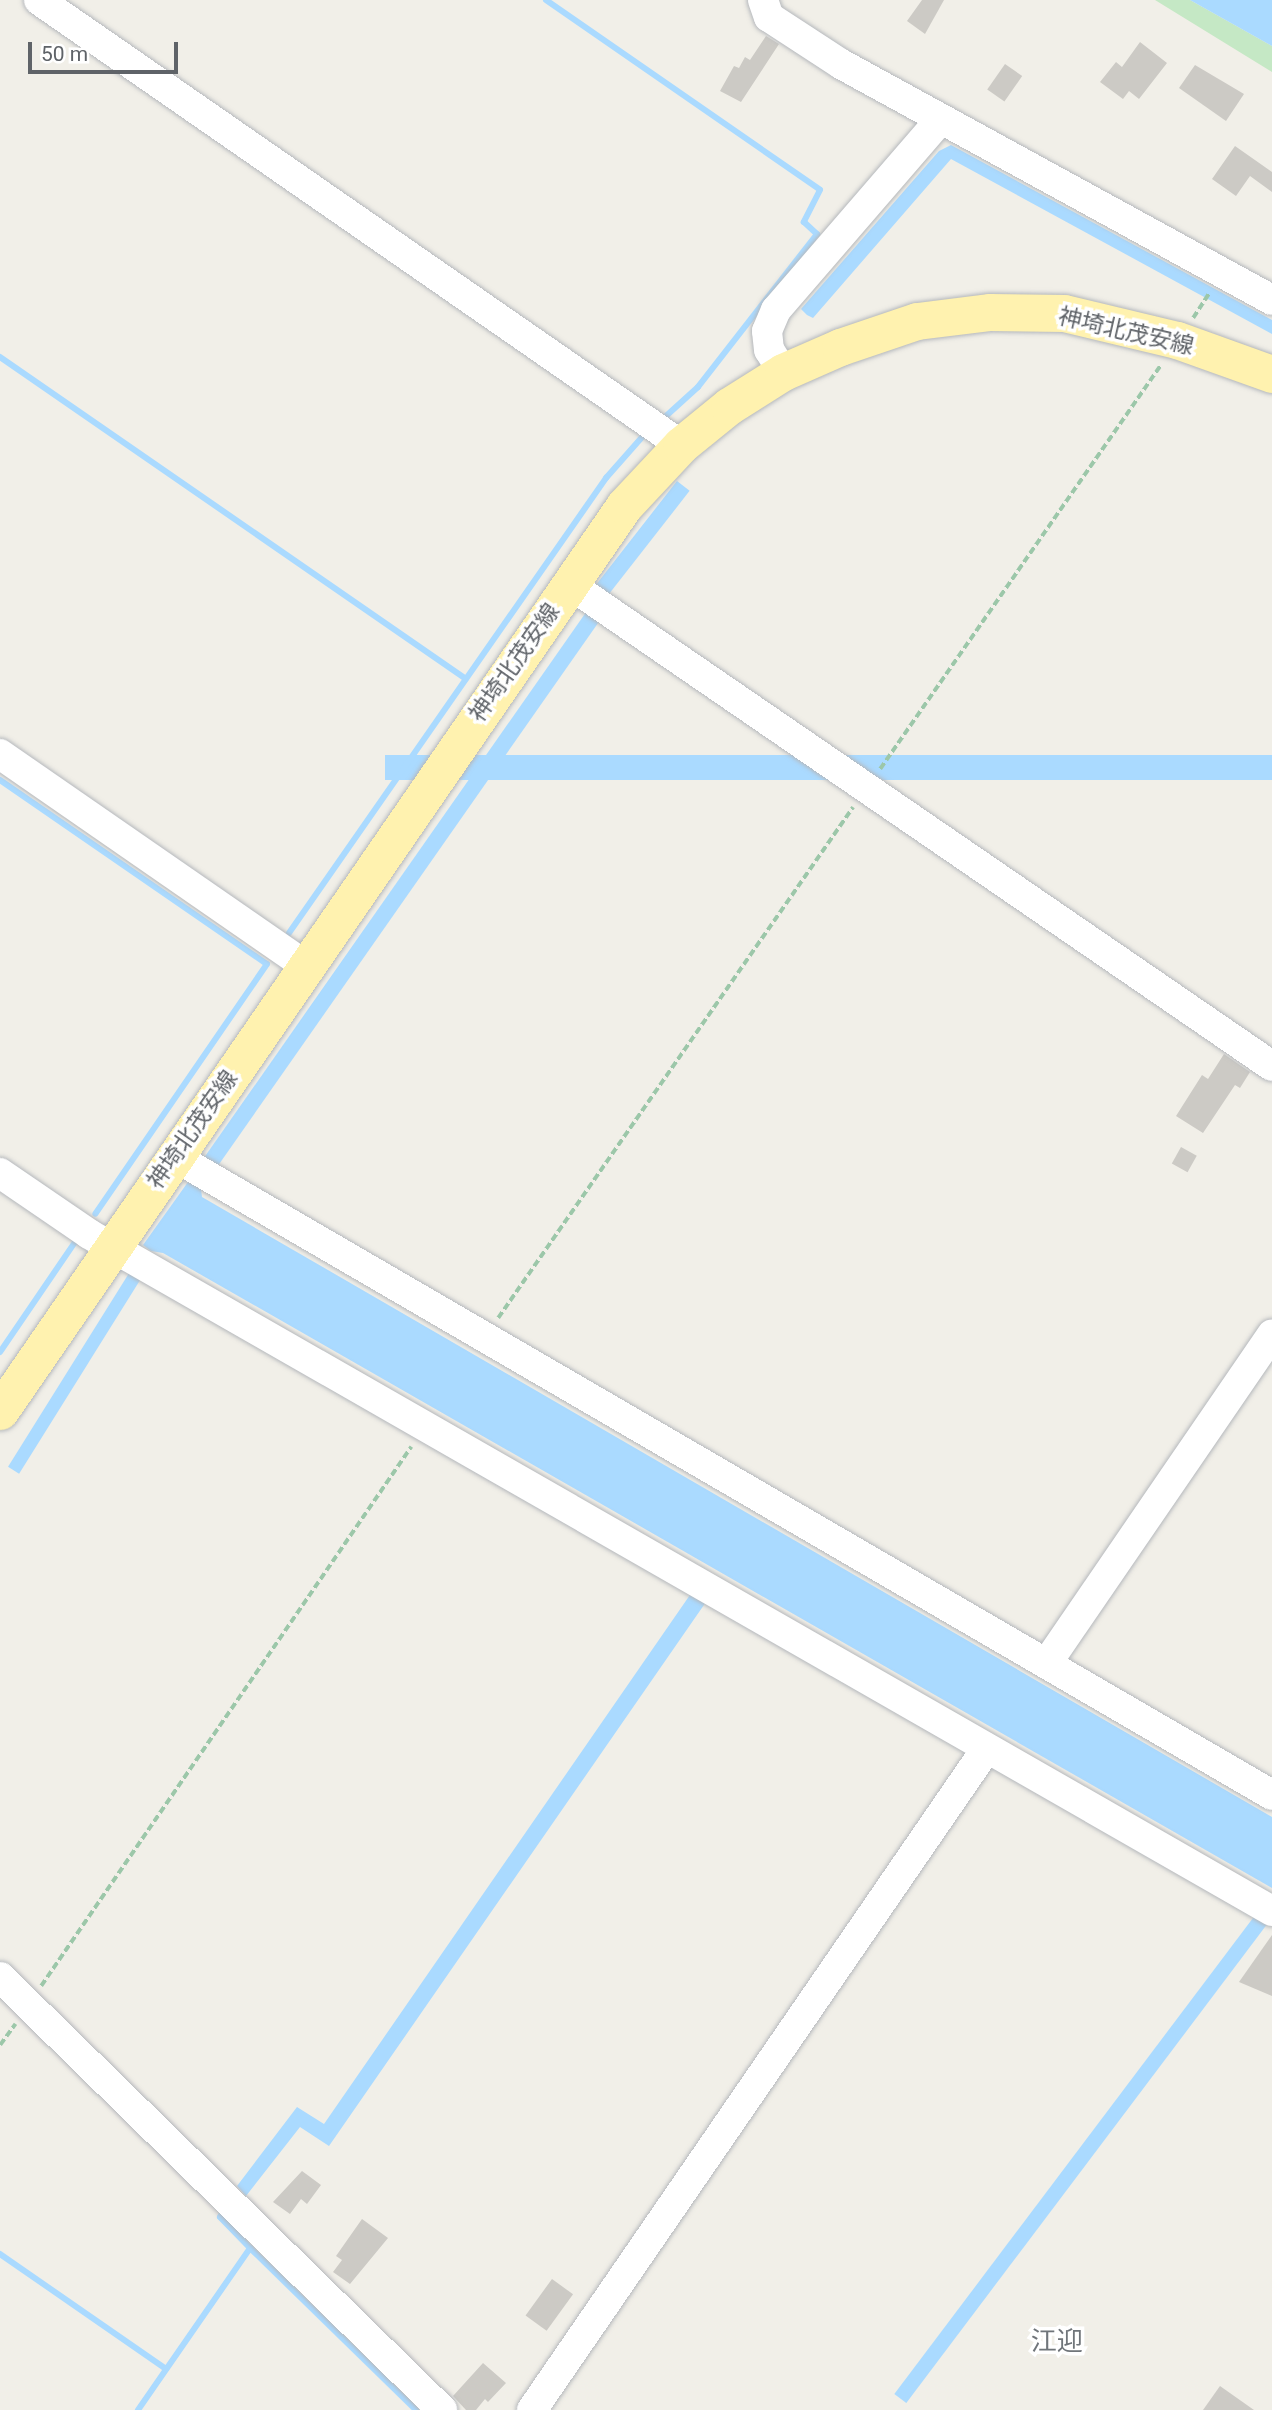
<!DOCTYPE html>
<meta charset="utf-8">
<style>
body{margin:0}
#map{position:relative;width:1272px;height:2410px;overflow:hidden;background:#f1efe8;font-family:Roboto,"Noto Sans JP",sans-serif}
div>[style]{position:absolute}
.green>*{inset:0;background:#c5e8c5}
.water>*{inset:0;background:#aadaff;transform-origin:0 0}
.stream>*{height:6px;margin:-3px;padding:0 3px;transform-origin:3px;border-radius:3px;background:#aadaff}
.building>*{inset:0;background:#cccac5;transform-origin:0 0}
.path>*{height:3.5px;margin-top:-1.75px;transform-origin:0;background:repeating-linear-gradient(90deg,#9cc7a9 0 7px,transparent 0 10.5px)}
.roads{filter:drop-shadow(0 0 2px #b5b8bc) drop-shadow(0 0 2px #b5b8bc)}
.minor>*{height:30px;margin:-15px;padding:0 15px;transform-origin:15px;border-radius:15px;background:#fff}
.major>*{height:37px;margin:-18.5px;padding:0 18.5px;transform-origin:18.5px;border-radius:18.5px;background:#fff2af}
span{translate:-50% -50%;white-space:nowrap;text-align:center;line-height:1.15;-webkit-text-stroke:7px #fff;paint-order:stroke}
.street-label{font-size:23px;color:#5f6368}
.quarter-label{font-size:26px;color:#70757a}
.scale{position:absolute;left:28px;top:42px;width:150px;height:32px;box-sizing:border-box;border:4px solid #5f6368;border-top:0;padding-left:9px;font-size:21px;line-height:24px;white-space:nowrap;color:#5f6368;-webkit-text-stroke:5px #fff;paint-order:stroke}
</style>
<div id="map">
<div class="green">
<div style="clip-path:polygon(1155px 0,1190px 0,1272px 46px,1272px 72px)"></div>
</div>
<div class="water">
<div style="clip-path:polygon(1190px 0,1272px 0,1272px 46px)"></div>
<div style="clip-path:polygon(951px 145px,1272px 320px,1272px 334px,951px 159px,813px 318px,807px 315px,801px 309px,939px 151px)"></div>
<div style="left:677px;top:481px;width:16px;height:136px;rotate:38deg"></div>
<div style="left:589px;top:608px;width:16px;height:674px;rotate:35deg"></div>
<div style="left:1272px;top:755px;width:25px;height:887px;rotate:90deg"></div>
<div style="clip-path:polygon(188px 1182px,201px 1189px,202px 1197px,1272px 1817px,1272px 1888px,163px 1253px,151px 1251px,143px 1245px)"></div>
<div style="left:131px;top:1270px;width:13px;height:232px;rotate:32deg"></div>
<div style="clip-path:polygon(692px 1592px,706px 1602px,329px 2146px,300px 2127px,246px 2196px,237px 2186px,297px 2107px,324px 2124px)"></div>
<div style="left:1256px;top:1914px;width:15px;height:601px;rotate:37deg"></div>
</div>
<div class="stream">
<div style="left:546px;top:0;width:333px;rotate:34.7deg"></div>
<div style="left:820px;top:190px;width:36px;rotate:117deg"></div>
<div style="left:804px;top:222px;width:18px;rotate:43deg"></div>
<div style="left:817px;top:234px;width:194px;rotate:127.9deg"></div>
<div style="left:698px;top:387px;width:42px;rotate:137.9deg"></div>
<div style="left:0;top:357px;width:566px;rotate:34.64deg"></div>
<div style="left:0;top:780px;width:324px;rotate:34.6deg"></div>
<div style="left:267px;top:964px;width:303px;rotate:124.5deg"></div>
<div style="left:289px;top:933px;width:555px;rotate:-55.13deg"></div>
<div style="left:606px;top:478px;width:56px;rotate:-48.6deg"></div>
<div style="left:0;top:1352px;width:133px;rotate:-55.7deg"></div>
<div style="left:250px;top:2248px;width:232px;rotate:44.3deg"></div>
<div style="left:0;top:2254px;width:202px;rotate:34.7deg"></div>
<div style="left:138px;top:2410px;width:197px;rotate:-55.3deg"></div>
<div style="left:250px;top:2248px;width:43px;rotate:-134.1deg"></div>
<div style="left:220px;top:2217px;width:10px;rotate:-61deg"></div>
</div>
<div class="building">
<div style="clip-path:polygon(922px 0,944px 0,925px 34px,907px 21px)"></div>
<div style="clip-path:polygon(766px 36px,779px 44px,741px 102px,720px 91px,734px 66px,739px 68px,745px 57px,750px 60px)"></div>
<div style="clip-path:polygon(1140px 42px,1167px 63px,1139px 99px,1129px 91px,1123px 99px,1100px 82px,1116px 62px,1122px 67px)"></div>
<div style="left:1005px;top:64px;width:21px;height:31px;rotate:35deg"></div>
<div style="clip-path:polygon(1195px 65px,1244px 94px,1226px 121px,1179px 88px)"></div>
<div style="clip-path:polygon(1235px 146px,1272px 172px,1272px 192px,1250px 176px,1236px 196px,1212px 179px)"></div>
<div style="clip-path:polygon(1224px 1054px,1250px 1072px,1240px 1088px,1235px 1085px,1203px 1133px,1176px 1116px,1202px 1075px,1208px 1079px)"></div>
<div style="left:1181px;top:1147px;width:18px;height:19px;rotate:29deg"></div>
<div style="clip-path:polygon(1272px 1935px,1272px 1996px,1239px 1982px)"></div>
<div style="clip-path:polygon(302px 2171px,321px 2185px,307px 2204px,301px 2199px,290px 2214px,273px 2202px)"></div>
<div style="clip-path:polygon(362px 2219px,388px 2238px,350px 2284px,333px 2272px,342px 2260px,336px 2256px)"></div>
<div style="left:552px;top:2279px;width:26px;height:45px;rotate:36deg"></div>
<div style="clip-path:polygon(483px 2363px,506px 2383px,488px 2402px,485px 2399px,476px 2410px,466px 2410px,453px 2396px)"></div>
<div style="clip-path:polygon(1220px 2386px,1254px 2410px,1203px 2410px)"></div>
</div>
<div class="path">
<div style="left:1193px;top:318px;width:31px;rotate:-57deg"></div>
<div style="left:880px;top:769px;width:493px;rotate:-55.2deg"></div>
<div style="left:498px;top:1318px;width:622px;rotate:-55.21deg"></div>
<div style="left:41px;top:1986px;width:654px;rotate:-55.53deg"></div>
<div style="left:0;top:2045px;width:26px;rotate:-54deg"></div>
</div>
<div class="roads">
<div class="minor">
<div style="left:39px;top:0;width:781px;rotate:34.73deg"></div>
<div style="left:763px;top:0;width:18px;rotate:71deg"></div>
<div style="left:769px;top:17px;width:86px;rotate:33.1deg"></div>
<div style="left:841px;top:64px;width:491px;rotate:28.7deg"></div>
<div style="left:783px;top:372px;width:26px;rotate:-122deg"></div>
<div style="left:769px;top:350px;width:19px;rotate:-96deg"></div>
<div style="left:767px;top:331px;width:23px;rotate:-67deg"></div>
<div style="left:776px;top:310px;width:251px;rotate:-49.2deg"></div>
<div style="left:569px;top:584px;width:852px;rotate:34.44deg"></div>
<div style="left:0;top:754px;width:372px;rotate:34.7deg"></div>
<div style="left:175px;top:1157px;width:1269px;rotate:30.18deg"></div>
<div style="left:0;top:1173px;width:108px;rotate:34.4deg"></div>
<div style="left:89px;top:1234px;width:1363px;rotate:29.78deg"></div>
<div style="left:1047px;top:1663px;width:398px;rotate:-55.6deg"></div>
<div style="left:0;top:1977px;width:619px;rotate:44.41deg"></div>
<div style="left:532px;top:2410px;width:803px;rotate:-55.5deg"></div>
</div>
<div class="major">
<div style="left:0;top:1411px;width:1099px;rotate:-55.41deg"></div>
<div style="left:624px;top:506px;width:83px;rotate:-46.9deg"></div>
<div style="left:681px;top:445px;width:62px;rotate:-39.1deg"></div>
<div style="left:729px;top:406px;width:64px;rotate:-32.2deg"></div>
<div style="left:783px;top:372px;width:62px;rotate:-23.7deg"></div>
<div style="left:840px;top:347px;width:81px;rotate:-18.7deg"></div>
<div style="left:917px;top:321px;width:74px;rotate:-7deg"></div>
<div style="left:990px;top:312px;width:74px;rotate:0.8deg"></div>
<div style="left:1064px;top:313px;width:116px;rotate:13.4deg"></div>
<div style="left:1177px;top:340px;width:101px;rotate:19.7deg"></div>
</div>
</div>
<div class="street-label">
<span style="left:1126px;top:332px;rotate:13deg">神埼北茂安線</span>
<span style="left:515px;top:663px;rotate:-55deg">神埼北茂安線</span>
<span style="left:193px;top:1130px;rotate:-55deg">神埼北茂安線</span>
</div>
<div class="quarter-label">
<span style="left:1057px;top:2342px">江迎</span>
</div>
<div class="scale">50 m</div>
</div>
